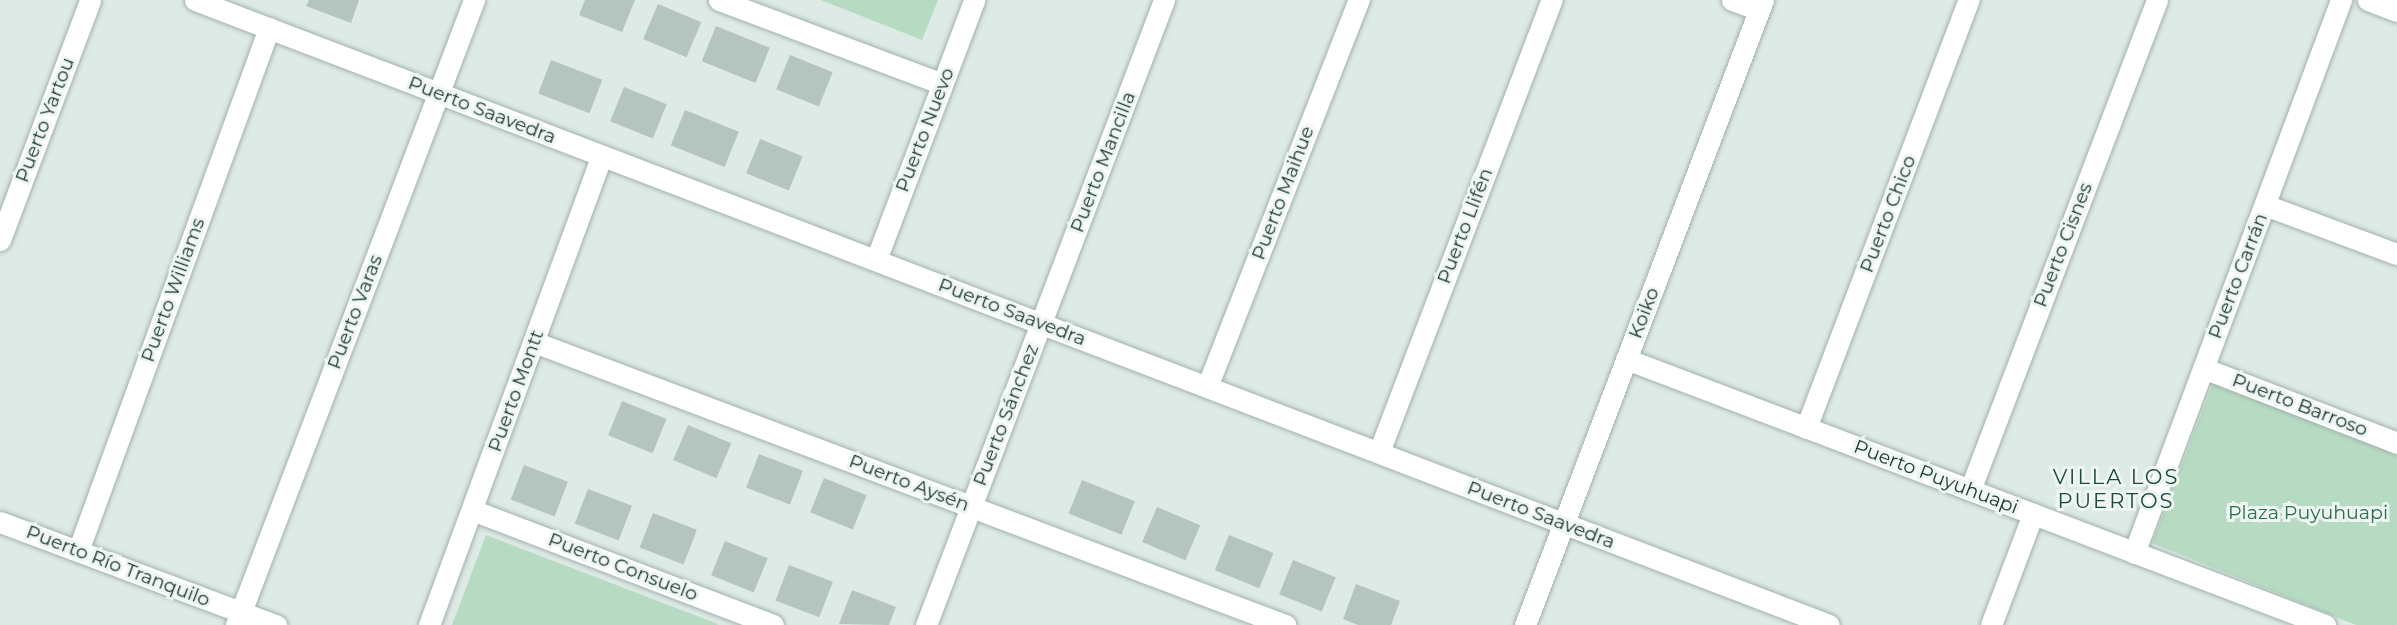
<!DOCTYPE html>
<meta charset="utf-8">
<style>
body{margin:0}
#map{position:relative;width:2397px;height:625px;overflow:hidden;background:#deeae5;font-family:Montserrat,sans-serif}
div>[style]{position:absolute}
.green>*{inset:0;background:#b7dbc2}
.building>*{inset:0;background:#b4c4be;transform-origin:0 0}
.roads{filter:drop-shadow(0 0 2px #a1b1ac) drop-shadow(0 0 2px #a1b1ac)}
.street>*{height:21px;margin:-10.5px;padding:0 10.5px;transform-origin:10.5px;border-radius:10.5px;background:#fff}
.secondary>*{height:21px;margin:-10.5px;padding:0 10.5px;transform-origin:10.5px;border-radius:10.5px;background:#fff}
span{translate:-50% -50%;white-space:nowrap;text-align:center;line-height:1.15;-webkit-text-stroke:6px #eef6f3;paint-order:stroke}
.street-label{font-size:19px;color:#203933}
.park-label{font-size:19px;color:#2b6f47}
.neighbourhood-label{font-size:21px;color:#1d4a40;letter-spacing:2px}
</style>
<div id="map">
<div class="green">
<div style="clip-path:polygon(821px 0,938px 0,922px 40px)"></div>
<div style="clip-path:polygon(2213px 383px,2397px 455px,2397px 625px,2356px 625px,2152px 543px)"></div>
<div style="clip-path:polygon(486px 535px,718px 624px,717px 625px,452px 625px)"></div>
</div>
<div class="building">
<div style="clip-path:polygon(309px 0,359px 0,351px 23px,306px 6px)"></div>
<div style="clip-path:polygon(585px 0,635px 0,622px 32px,579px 15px)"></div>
<div style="left:658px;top:4px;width:47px;height:38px;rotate:23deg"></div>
<div style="left:716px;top:26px;width:58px;height:38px;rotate:22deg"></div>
<div style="left:790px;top:55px;width:46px;height:37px;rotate:22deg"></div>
<div style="left:551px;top:60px;width:55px;height:36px;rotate:21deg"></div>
<div style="left:624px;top:87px;width:46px;height:37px;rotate:22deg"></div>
<div style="left:685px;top:110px;width:58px;height:38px;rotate:22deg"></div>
<div style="left:760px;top:139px;width:46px;height:37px;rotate:22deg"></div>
<div style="left:622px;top:401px;width:48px;height:37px;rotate:22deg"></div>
<div style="left:688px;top:425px;width:47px;height:38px;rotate:23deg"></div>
<div style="left:759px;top:454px;width:47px;height:36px;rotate:21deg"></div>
<div style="left:524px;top:465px;width:47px;height:37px;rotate:21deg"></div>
<div style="left:824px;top:478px;width:46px;height:37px;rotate:22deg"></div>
<div style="left:1082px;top:480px;width:57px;height:36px;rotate:22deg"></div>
<div style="left:588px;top:489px;width:47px;height:37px;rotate:21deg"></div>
<div style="left:1157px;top:507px;width:47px;height:38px;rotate:23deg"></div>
<div style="left:653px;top:513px;width:47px;height:37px;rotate:21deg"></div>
<div style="left:1229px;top:535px;width:48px;height:38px;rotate:22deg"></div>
<div style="left:725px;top:541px;width:46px;height:37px;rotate:22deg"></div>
<div style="left:1293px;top:560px;width:46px;height:37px;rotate:22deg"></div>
<div style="left:789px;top:565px;width:47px;height:38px;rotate:21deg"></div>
<div style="clip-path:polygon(1356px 584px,1400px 601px,1391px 625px,1358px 625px,1343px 619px)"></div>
<div style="clip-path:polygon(852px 590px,896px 607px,889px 625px,839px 624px)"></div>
</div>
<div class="roads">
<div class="street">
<div style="left:195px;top:0;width:1749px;rotate:20.93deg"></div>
<div style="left:719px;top:0;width:238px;rotate:20.6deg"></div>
<div style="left:1732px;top:0;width:29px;rotate:20deg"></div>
<div style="left:2265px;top:205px;width:141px;rotate:20.4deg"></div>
<div style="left:0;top:240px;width:256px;rotate:-69.4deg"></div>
<div style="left:876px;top:260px;width:278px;rotate:-69.3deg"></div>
<div style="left:534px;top:342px;width:803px;rotate:20.65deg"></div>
<div style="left:1626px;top:359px;width:748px;rotate:20.83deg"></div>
<div style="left:2203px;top:368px;width:208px;rotate:21.1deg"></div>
<div style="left:1207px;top:387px;width:416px;rotate:-68.6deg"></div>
<div style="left:1806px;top:428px;width:458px;rotate:-69.2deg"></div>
<div style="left:1379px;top:452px;width:484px;rotate:-69.1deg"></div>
<div style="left:1970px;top:490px;width:524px;rotate:-69.11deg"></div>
<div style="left:472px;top:510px;width:322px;rotate:20.9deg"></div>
<div style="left:0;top:522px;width:295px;rotate:20.5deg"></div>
<div style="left:78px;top:551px;width:557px;rotate:-69.94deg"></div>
<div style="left:2134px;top:553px;width:590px;rotate:-69.48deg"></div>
<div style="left:236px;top:625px;width:669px;rotate:-69.15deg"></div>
<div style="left:429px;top:625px;width:500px;rotate:-69.8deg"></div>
<div style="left:926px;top:625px;width:669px;rotate:-69.15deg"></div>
<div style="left:1525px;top:625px;width:669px;rotate:-69.15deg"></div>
<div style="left:1991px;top:625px;width:119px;rotate:-69.3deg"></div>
</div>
<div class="secondary">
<div style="left:2368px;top:0;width:31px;rotate:21deg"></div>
</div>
</div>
<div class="street-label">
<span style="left:482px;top:110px;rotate:21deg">Puerto Saavedra</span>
<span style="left:45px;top:120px;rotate:-69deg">Puerto Yartou</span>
<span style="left:925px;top:130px;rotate:-69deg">Puerto Nuevo</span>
<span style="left:1103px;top:162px;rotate:-69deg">Puerto Mancilla</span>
<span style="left:1283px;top:193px;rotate:-69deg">Puerto Maihue</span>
<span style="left:1888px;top:214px;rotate:-69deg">Puerto Chico</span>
<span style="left:1465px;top:226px;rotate:-69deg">Puerto Llifén</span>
<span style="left:2063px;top:245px;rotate:-69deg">Puerto Cisnes</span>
<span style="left:2238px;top:276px;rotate:-69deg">Puerto Carrán</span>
<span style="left:173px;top:290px;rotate:-70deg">Puerto Williams</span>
<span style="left:355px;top:312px;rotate:-69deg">Puerto Varas</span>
<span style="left:1012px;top:312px;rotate:21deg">Puerto Saavedra</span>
<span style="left:1644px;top:313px;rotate:-69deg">Koiko</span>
<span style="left:516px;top:391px;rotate:-70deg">Puerto Montt</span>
<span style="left:2300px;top:405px;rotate:21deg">Puerto Barroso</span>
<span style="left:1006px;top:415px;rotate:-69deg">Puerto Sánchez</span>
<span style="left:1936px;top:477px;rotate:21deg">Puerto Puyuhuapi</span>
<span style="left:909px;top:483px;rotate:21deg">Puerto Aysén</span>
<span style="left:1541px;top:515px;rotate:21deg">Puerto Saavedra</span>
<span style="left:118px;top:566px;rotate:21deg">Puerto Río Tranquilo</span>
<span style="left:623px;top:567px;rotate:21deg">Puerto Consuelo</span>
</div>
<div class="park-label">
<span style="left:2308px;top:513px">Plaza Puyuhuapi</span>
</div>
<div class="neighbourhood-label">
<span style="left:2116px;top:489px">VILLA LOS<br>PUERTOS</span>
</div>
</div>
